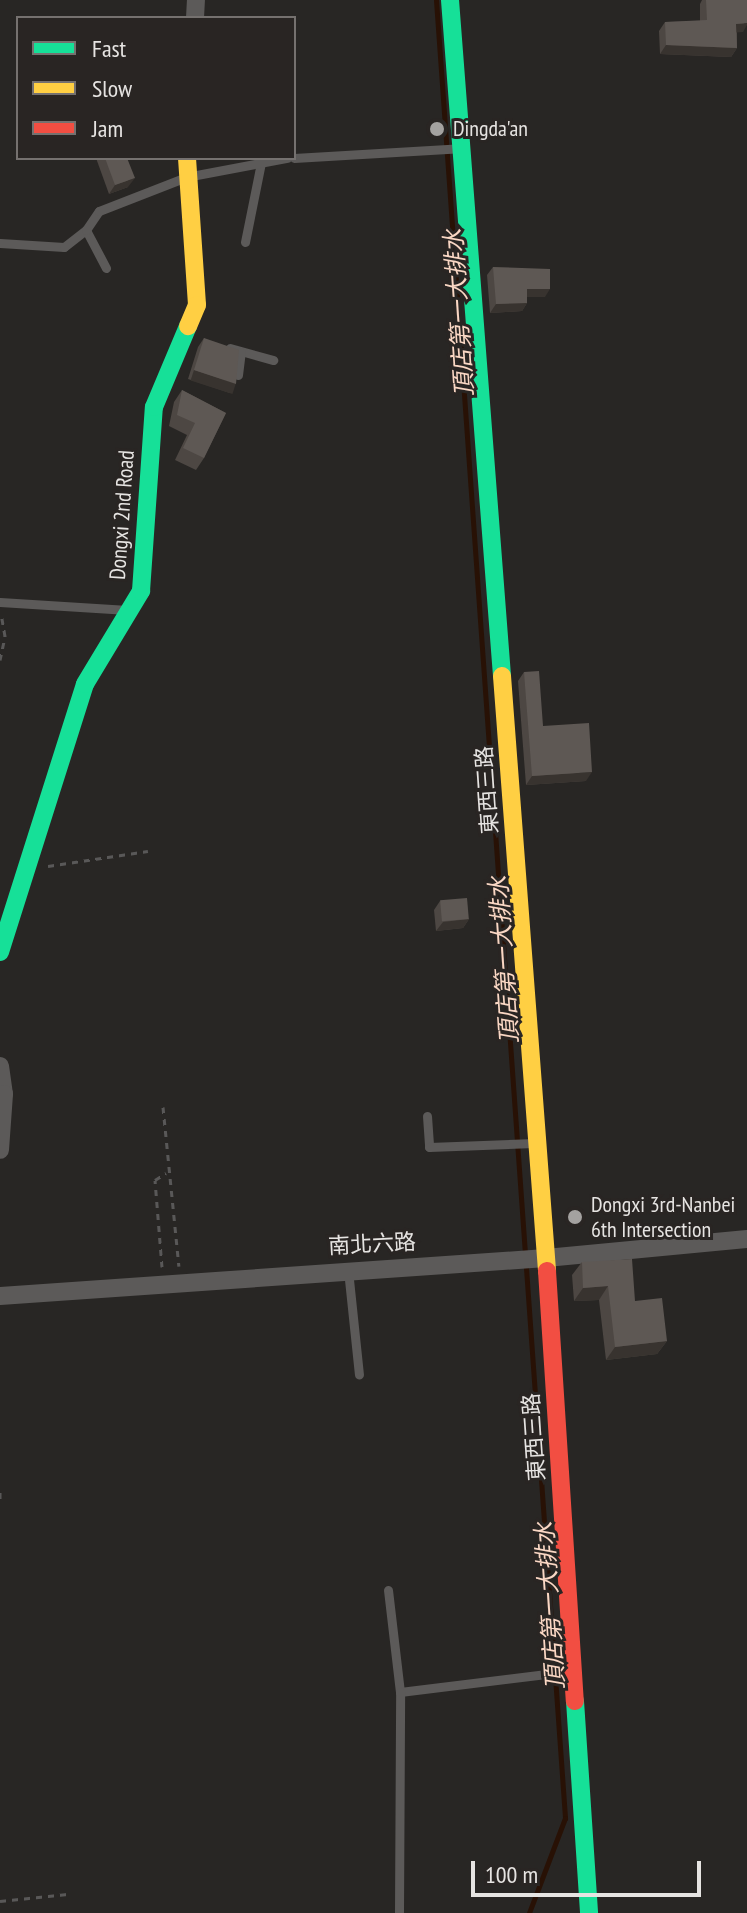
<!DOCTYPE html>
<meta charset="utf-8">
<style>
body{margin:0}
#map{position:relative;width:747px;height:1913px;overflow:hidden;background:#282624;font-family:"PT Sans Narrow","Noto Sans TC",sans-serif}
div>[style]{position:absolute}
.stream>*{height:5px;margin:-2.5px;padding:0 2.5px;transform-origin:2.5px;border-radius:2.5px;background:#281105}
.path>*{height:3px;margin-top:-1.5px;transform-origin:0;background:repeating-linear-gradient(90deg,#595858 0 6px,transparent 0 12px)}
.lane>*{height:9px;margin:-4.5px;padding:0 4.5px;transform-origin:4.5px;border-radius:4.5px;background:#5c5a59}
.street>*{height:18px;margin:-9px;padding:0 9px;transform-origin:9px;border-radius:9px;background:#5c5a59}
.fast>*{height:18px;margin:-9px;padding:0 9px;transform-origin:9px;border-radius:9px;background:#16e098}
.slow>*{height:18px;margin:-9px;padding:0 9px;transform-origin:9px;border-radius:9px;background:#ffcf43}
.jam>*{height:18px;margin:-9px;padding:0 9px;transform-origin:9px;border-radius:9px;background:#f24e42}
.wall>*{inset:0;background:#4d4743}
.shaded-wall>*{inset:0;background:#38332f;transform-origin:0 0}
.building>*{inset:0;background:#5e5854;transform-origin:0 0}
.dots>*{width:22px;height:22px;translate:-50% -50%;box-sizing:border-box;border:4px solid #292523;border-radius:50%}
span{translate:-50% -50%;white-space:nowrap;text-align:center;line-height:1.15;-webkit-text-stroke:6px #292523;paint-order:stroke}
.poi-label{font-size:22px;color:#e6e4e2}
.left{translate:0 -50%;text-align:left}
.street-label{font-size:22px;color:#e6e4e2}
.water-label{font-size:24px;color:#fad7c4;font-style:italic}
.legend{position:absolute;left:16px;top:16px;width:280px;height:144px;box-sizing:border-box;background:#292523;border:2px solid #75716f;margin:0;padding:10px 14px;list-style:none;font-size:24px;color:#e6e4e2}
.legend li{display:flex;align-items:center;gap:16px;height:40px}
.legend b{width:40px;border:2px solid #75716f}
.scale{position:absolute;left:471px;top:1861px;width:230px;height:36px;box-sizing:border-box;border:4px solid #e6e4e2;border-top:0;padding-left:10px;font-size:24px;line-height:28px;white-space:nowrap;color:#e6e4e2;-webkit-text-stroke:6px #292523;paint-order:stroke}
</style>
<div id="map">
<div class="stream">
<div style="left:436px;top:0;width:1823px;rotate:85.94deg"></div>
<div style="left:565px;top:1818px;width:102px;rotate:110.8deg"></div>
</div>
<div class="path">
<div style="left:0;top:660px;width:25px;rotate:-78deg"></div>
<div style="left:5px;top:636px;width:23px;rotate:-100deg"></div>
<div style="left:48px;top:866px;width:101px;rotate:-8.5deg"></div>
<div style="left:163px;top:1107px;width:160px;rotate:84.3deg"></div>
<div style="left:162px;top:1267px;width:87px;rotate:-94.6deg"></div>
<div style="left:155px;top:1180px;width:13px;rotate:-32deg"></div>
<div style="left:0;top:1492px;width:9px;rotate:90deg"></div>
<div style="left:0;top:1901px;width:68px;rotate:-5.9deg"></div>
</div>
<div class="lane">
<div style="left:294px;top:158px;width:166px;rotate:-3.4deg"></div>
<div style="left:86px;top:230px;width:43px;rotate:62.2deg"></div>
<div style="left:245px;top:242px;width:86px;rotate:-78.6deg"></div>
<div style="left:0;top:243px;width:64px;rotate:3.6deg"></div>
<div style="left:64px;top:247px;width:28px;rotate:-38deg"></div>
<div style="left:86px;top:230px;width:23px;rotate:-56deg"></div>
<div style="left:99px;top:211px;width:93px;rotate:-21.3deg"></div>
<div style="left:186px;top:177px;width:103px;rotate:-10.7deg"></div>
<div style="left:230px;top:348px;width:45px;rotate:15.6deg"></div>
<div style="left:238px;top:375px;width:23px;rotate:-83deg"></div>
<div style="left:0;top:602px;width:128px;rotate:3.6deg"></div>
<div style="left:427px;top:1116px;width:31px;rotate:86deg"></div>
<div style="left:429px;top:1147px;width:105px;rotate:-2.2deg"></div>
<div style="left:348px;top:1270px;width:105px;rotate:84deg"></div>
<div style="left:388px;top:1590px;width:103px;rotate:83.3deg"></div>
<div style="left:400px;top:1692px;width:172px;rotate:-7deg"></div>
<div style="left:399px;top:1913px;width:221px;rotate:-89.7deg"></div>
</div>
<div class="street">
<div style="left:195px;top:18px;width:18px;rotate:-87deg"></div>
<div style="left:0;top:1066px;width:28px;rotate:82deg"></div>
<div style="left:4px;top:1094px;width:56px;rotate:94.1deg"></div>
<div style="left:0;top:1296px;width:547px;rotate:-3.98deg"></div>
<div style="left:546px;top:1258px;width:202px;rotate:-5.4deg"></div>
</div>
<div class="fast">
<div style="left:450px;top:0;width:678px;rotate:85.6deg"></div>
<div style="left:0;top:952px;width:281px;rotate:-72.4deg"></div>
<div style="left:85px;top:684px;width:109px;rotate:-58.9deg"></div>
<div style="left:141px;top:591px;width:184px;rotate:-86deg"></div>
<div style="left:154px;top:407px;width:88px;rotate:-67.2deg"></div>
<div style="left:575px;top:1701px;width:212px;rotate:86.2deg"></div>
</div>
<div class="slow">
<div style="left:187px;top:158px;width:147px;rotate:86.1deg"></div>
<div style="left:197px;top:305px;width:23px;rotate:113deg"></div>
<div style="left:502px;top:676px;width:597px;rotate:85.67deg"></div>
</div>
<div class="jam">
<div style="left:547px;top:1271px;width:431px;rotate:86.3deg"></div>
</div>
<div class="wall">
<div style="clip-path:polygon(702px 0,747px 0,743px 32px,737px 32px,737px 48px,731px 57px,660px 54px,659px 31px,665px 22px,700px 21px,700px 4px)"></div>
<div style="clip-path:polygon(96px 158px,127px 158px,128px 187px,109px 194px)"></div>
<div style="clip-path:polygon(493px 267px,545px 297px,527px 297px,527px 303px,522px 311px,490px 313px,487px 275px)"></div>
<div style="clip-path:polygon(204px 338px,230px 393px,188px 379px,198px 347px)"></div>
<div style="clip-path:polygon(182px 390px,226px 413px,204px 458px,196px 470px,175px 460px,187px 435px,169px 426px,174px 402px)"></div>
<div style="clip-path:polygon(524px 672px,543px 726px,586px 781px,526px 785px,518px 681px)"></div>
<div style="clip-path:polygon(440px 901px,469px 919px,463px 928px,436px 931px,434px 910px)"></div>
<div style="clip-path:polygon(582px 1262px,635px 1301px,667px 1341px,657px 1354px,606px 1360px,599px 1300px,574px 1301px,572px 1275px)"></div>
</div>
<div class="shaded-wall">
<div style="clip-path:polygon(747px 23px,747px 25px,743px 32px,730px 33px,736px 24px)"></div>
<div style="clip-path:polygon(666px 45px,737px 48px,731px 57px,660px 54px)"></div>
<div style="clip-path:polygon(135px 178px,128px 187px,109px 194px,115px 185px)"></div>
<div style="clip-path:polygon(527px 289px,550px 289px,545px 297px,521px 297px)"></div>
<div style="clip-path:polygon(527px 303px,522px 311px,490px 313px,496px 304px)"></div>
<div style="left:194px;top:370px;width:44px;height:11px;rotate:18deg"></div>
<div style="clip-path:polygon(592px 772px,586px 781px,526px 785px,532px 776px)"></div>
<div style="clip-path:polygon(469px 919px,463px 928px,436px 931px,443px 922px)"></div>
<div style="clip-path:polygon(608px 1286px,599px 1300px,574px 1301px,583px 1288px)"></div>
<div style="clip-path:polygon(667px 1341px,657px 1354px,606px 1360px,615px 1347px)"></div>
</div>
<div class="building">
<div style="clip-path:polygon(706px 0,747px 0,747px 23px,736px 24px,737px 48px,666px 45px,665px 22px,707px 20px)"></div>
<div style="clip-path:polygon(105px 158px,127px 158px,135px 178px,115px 185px)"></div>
<div style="clip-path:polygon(493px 267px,550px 269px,550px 289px,527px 289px,527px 303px,496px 304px)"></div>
<div style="clip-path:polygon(204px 338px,239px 350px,236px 384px,194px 370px)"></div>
<div style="clip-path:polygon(182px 390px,226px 413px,204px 458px,183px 448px,195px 423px,177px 415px)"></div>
<div style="clip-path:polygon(539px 671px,543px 726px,589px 723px,592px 772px,532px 776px,524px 672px)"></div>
<div style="left:467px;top:898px;width:21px;height:27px;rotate:85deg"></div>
<div style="clip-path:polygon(632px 1259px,635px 1301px,662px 1298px,667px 1341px,615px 1347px,608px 1286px,583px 1288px,582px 1262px)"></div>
</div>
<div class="dots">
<div style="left:437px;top:129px;background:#a4a2a0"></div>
<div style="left:575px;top:1217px;background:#a4a2a0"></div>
</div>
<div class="poi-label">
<span class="left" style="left:453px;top:129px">Dingda'an</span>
<span class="left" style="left:591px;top:1217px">Dongxi 3rd-Nanbei<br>6th Intersection</span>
</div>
<div class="street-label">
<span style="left:122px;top:515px;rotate:-86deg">Dongxi 2nd Road</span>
<span style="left:487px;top:790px;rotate:-94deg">東西三路</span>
<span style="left:372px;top:1244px;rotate:-3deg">南北六路</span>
<span style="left:534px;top:1437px;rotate:-94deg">東西三路</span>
</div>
<div class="water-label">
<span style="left:459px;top:313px;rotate:-94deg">頂店第一大排水</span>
<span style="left:504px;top:960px;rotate:-94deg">頂店第一大排水</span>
<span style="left:550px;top:1606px;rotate:-94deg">頂店第一大排水</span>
</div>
<ul class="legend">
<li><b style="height:10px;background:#16e098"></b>Fast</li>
<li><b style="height:10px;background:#ffcf43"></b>Slow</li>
<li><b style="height:10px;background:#f24e42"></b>Jam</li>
</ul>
<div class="scale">100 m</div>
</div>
